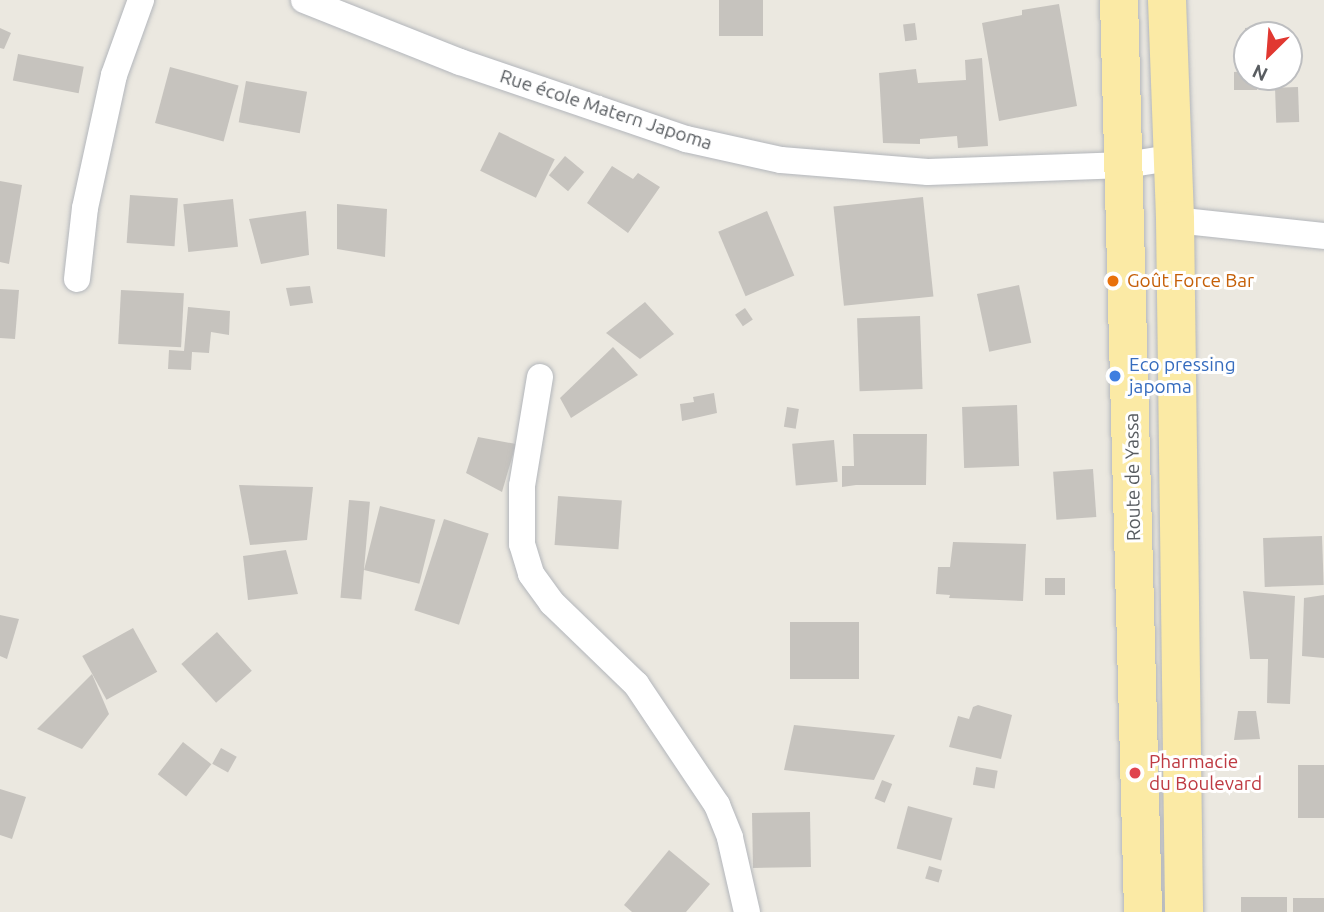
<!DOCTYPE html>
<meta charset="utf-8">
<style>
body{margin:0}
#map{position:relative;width:1324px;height:912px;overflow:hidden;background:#ebe8e0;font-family:Ubuntu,sans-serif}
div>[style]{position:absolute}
.building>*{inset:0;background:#c6c3be;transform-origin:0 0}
.roads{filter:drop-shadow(0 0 2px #b3b6bb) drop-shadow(0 0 2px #b3b6bb)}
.minor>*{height:26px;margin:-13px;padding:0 13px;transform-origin:13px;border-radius:13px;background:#fff}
.primary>*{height:38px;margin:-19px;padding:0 19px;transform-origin:19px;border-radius:19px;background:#fbeaa5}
.dots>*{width:19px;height:19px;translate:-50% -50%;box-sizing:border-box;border:4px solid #fff;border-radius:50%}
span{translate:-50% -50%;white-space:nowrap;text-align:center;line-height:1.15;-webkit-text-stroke:6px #fff;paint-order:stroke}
.street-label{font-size:19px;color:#595d61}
.food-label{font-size:19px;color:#c56008}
.left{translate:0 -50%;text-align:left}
.shop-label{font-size:19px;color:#366cbe}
.health-label{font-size:19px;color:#be3a42}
.north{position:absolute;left:1233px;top:21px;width:70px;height:70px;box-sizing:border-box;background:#fff;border:2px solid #bdbec0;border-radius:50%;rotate:205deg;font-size:19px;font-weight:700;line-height:28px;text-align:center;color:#595d61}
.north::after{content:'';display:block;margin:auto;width:24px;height:32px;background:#e13831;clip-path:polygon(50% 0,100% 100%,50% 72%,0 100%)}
</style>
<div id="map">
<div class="building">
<div style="left:719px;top:0;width:44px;height:36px"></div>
<div style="clip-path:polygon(1059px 4px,1077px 106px,999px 121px,982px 23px,1022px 15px,1022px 10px)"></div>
<div style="left:915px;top:23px;width:17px;height:12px;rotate:83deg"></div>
<div style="clip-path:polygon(1278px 25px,1279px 35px,1245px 35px,1245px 28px)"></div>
<div style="clip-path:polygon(0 28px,11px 33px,4px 49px,0 48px)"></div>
<div style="left:18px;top:54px;width:67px;height:27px;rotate:11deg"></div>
<div style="clip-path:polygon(982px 58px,988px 146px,958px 148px,957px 136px,920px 139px,920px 144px,883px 143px,879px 73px,916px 69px,918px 83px,966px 80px,965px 60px)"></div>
<div style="left:170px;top:67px;width:71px;height:58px;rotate:15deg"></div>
<div style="clip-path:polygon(1247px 71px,1247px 77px,1257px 77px,1257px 90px,1234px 90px,1234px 72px)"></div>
<div style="left:246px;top:81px;width:62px;height:42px;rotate:10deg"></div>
<div style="left:1298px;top:87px;width:35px;height:23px;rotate:88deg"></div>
<div style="left:499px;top:132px;width:62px;height:43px;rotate:26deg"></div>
<div style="left:565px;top:156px;width:25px;height:25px;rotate:40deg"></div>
<div style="clip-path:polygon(612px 166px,633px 179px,638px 173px,660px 187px,628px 233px,587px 203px)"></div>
<div style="clip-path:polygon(0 181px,22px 185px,9px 264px,0 262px)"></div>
<div style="left:130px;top:195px;width:48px;height:48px;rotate:4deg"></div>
<div style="left:923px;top:197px;width:100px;height:90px;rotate:84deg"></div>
<div style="left:233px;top:199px;width:48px;height:50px;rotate:84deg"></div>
<div style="clip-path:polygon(337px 204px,387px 209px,385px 257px,337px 249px)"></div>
<div style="clip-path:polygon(306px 211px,309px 255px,261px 264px,249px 219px)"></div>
<div style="left:767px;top:211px;width:70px;height:53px;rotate:67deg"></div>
<div style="left:1019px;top:285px;width:59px;height:43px;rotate:78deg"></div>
<div style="clip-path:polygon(310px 286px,313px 303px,290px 306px,286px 288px)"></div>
<div style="clip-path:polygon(0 289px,19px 290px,15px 339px,0 338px)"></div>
<div style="left:121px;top:290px;width:63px;height:54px;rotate:3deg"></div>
<div style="clip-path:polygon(645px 302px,674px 334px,640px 359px,606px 333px)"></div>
<div style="clip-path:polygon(188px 307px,230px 311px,229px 335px,211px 332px,209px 353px,192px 352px,191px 370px,168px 369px,169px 350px,184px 351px)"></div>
<div style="left:745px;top:308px;width:14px;height:12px;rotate:56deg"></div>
<div style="left:920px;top:316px;width:73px;height:63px;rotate:88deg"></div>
<div style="clip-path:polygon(613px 347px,638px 375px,571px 418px,560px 398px)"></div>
<div style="clip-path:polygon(714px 393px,717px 413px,682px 421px,680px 404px,694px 402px,693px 397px)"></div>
<div style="left:1017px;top:405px;width:61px;height:55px;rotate:88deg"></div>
<div style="left:787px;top:407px;width:12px;height:20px;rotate:9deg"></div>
<div style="clip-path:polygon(853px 434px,927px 434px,926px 485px,856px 485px,842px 487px,842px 466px,854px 466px)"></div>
<div style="clip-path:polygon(478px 437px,516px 444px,502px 492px,466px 473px)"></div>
<div style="left:834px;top:440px;width:42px;height:42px;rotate:85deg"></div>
<div style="left:1093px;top:469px;width:48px;height:40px;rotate:86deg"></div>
<div style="clip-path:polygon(239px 485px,313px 487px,307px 540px,250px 545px)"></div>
<div style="left:558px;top:496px;width:64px;height:49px;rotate:4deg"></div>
<div style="left:349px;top:500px;width:21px;height:98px;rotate:5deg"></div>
<div style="left:380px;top:506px;width:57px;height:66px;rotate:14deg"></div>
<div style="left:444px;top:519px;width:47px;height:96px;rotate:18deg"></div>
<div style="left:1322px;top:536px;width:49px;height:59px;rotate:88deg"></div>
<div style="clip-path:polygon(953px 542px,1026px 544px,1023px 601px,949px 598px,950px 595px,936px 594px,938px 567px,950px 567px)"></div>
<div style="clip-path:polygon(286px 550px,298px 594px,248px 600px,243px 556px)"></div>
<div style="left:1065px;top:578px;width:17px;height:20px;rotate:90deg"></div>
<div style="clip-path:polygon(1243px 591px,1295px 596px,1290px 704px,1267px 703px,1268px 659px,1250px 659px)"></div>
<div style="clip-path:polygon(1324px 595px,1324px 658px,1302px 656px,1304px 598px)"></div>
<div style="clip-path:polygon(0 615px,19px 619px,7px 659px,0 656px)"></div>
<div style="left:790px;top:622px;width:69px;height:57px"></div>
<div style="left:133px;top:628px;width:50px;height:58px;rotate:61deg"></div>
<div style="left:217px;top:632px;width:52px;height:48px;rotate:48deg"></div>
<div style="clip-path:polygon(92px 674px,109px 714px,82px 749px,37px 729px)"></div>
<div style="clip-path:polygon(978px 705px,1012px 715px,1001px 759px,949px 747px,958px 716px,969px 719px,973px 707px)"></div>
<div style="clip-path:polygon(1238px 711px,1256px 711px,1260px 739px,1234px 740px)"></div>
<div style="clip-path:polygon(794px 725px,895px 735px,874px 780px,784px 770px)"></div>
<div style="left:183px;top:742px;width:36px;height:41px;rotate:38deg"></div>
<div style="left:221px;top:748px;width:18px;height:18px;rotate:29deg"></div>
<div style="left:1298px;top:765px;width:26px;height:53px"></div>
<div style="left:976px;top:767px;width:22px;height:18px;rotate:10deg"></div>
<div style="left:882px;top:780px;width:11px;height:20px;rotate:22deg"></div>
<div style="clip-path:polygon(0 789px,26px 797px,12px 839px,0 835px)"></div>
<div style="left:908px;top:806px;width:46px;height:44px;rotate:15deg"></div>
<div style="left:810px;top:812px;width:55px;height:58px;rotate:89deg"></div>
<div style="clip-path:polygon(669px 850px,710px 884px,686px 912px,632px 912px,624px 905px)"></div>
<div style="left:929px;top:866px;width:14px;height:13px;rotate:17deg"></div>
<div style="left:1241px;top:897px;width:46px;height:15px"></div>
<div style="left:1324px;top:898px;width:14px;height:31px;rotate:90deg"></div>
</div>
<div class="roads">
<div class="minor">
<div style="left:304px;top:0;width:168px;rotate:21.7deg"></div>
<div style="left:460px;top:62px;width:239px;rotate:18.8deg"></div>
<div style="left:686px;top:139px;width:97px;rotate:12.5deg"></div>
<div style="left:781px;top:160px;width:147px;rotate:4.7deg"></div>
<div style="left:928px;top:172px;width:198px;rotate:-2deg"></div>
<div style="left:1126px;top:165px;width:45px;rotate:-9deg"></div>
<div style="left:1175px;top:220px;width:150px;rotate:6.1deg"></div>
<div style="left:77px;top:279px;width:71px;rotate:-83.6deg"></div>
<div style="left:85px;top:208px;width:136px;rotate:-77.7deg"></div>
<div style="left:114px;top:75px;width:80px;rotate:-70.2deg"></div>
<div style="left:540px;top:377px;width:110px;rotate:99.4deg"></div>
<div style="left:522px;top:486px;width:58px;rotate:90deg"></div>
<div style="left:522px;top:544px;width:31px;rotate:73deg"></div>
<div style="left:531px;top:574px;width:36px;rotate:54deg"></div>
<div style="left:552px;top:603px;width:117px;rotate:44deg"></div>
<div style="left:636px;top:684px;width:146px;rotate:56.2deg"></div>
<div style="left:717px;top:805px;width:35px;rotate:68deg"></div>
<div style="left:730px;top:838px;width:76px;rotate:77.1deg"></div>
</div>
<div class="primary">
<div style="left:1119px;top:0;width:912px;rotate:88.49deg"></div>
<div style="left:1167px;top:0;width:220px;rotate:87.9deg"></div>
<div style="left:1175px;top:220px;width:692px;rotate:89.25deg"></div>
</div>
</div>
<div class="dots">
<div style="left:1113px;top:281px;background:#e8710a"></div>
<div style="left:1115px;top:376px;background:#3f7fe0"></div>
<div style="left:1135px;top:773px;background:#e0444e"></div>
</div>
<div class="street-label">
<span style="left:606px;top:110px;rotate:18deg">Rue école Matern Japoma</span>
<span style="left:1133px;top:477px;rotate:-91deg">Route de Yassa</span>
</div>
<div class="food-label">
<span class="left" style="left:1127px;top:281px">Goût Force Bar</span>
</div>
<div class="shop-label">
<span class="left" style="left:1129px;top:376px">Eco pressing<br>japoma</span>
</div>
<div class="health-label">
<span class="left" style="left:1149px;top:773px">Pharmacie<br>du Boulevard</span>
</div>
<div class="north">N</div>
</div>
